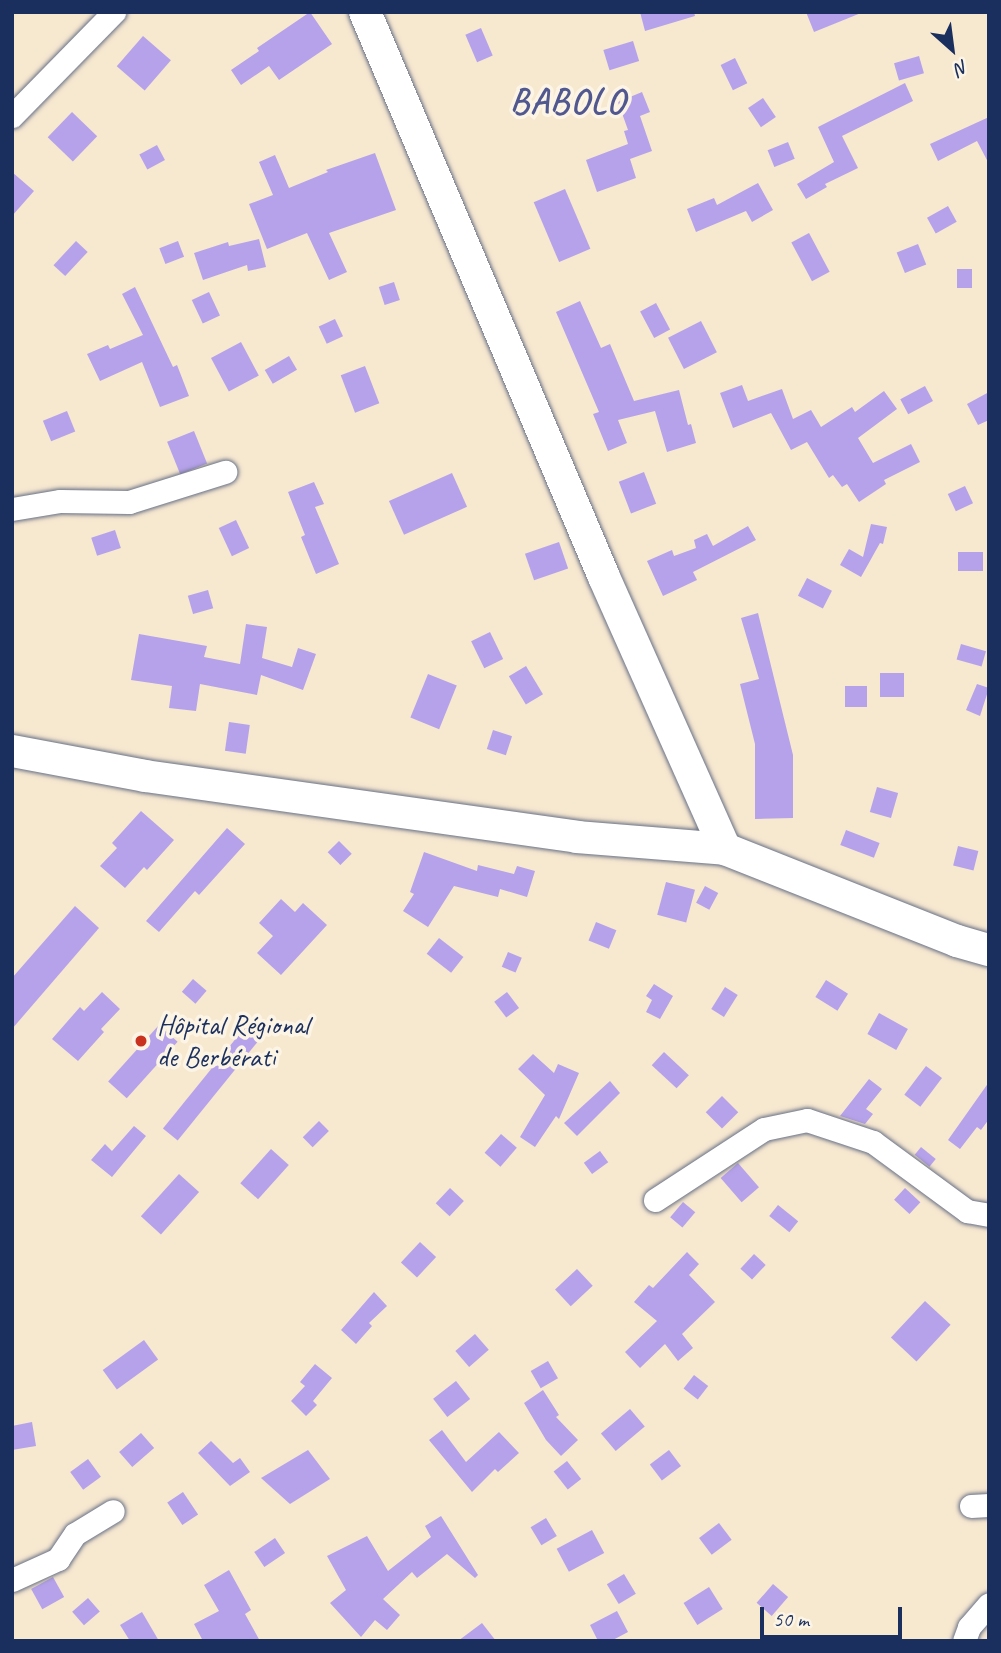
<!DOCTYPE html>
<meta charset="utf-8">
<style>
body{margin:0}
#map{position:relative;width:1001px;height:1653px;overflow:hidden;background:#f7e8d0;font-family:Caveat,sans-serif}
div>[style]{position:absolute}
.building>*{inset:0;background:#b6a2ea;transform-origin:0 0}
.roads{filter:drop-shadow(0 0 2px #687086) drop-shadow(0 0 2px #687086)}
.street>*{height:23px;margin:-11.5px;padding:0 11.5px;transform-origin:11.5px;border-radius:11.5px;background:#fff}
.secondary>*{height:32px;margin:-16px;padding:0 16px;transform-origin:16px;border-radius:16px;background:#fff}
.dots>*{width:19px;height:19px;translate:-50% -50%;box-sizing:border-box;border:4px solid #fcf5e5;border-radius:50%}
span{translate:-50% -50%;white-space:nowrap;text-align:center;line-height:1.15;-webkit-text-stroke:7px #fcf5e5;paint-order:stroke}
.poi-label{font-size:28px;color:#1b2f5e}
.left{translate:0 -50%;text-align:left}
.district-label{font-size:35px;color:#51578f;font-weight:700;letter-spacing:2px}
.frame{position:absolute;inset:0;border:14px solid #1b2f5e;pointer-events:none}
.north{position:absolute;left:917px;top:14px;width:70px;height:70px;-webkit-text-stroke:5px #fcf5e5;paint-order:stroke;rotate:152deg;font-size:19px;font-weight:700;line-height:28px;text-align:center;color:#1b2f5e}
.north::after{content:'';display:block;margin:auto;width:24px;height:32px;background:#1b2f5e;clip-path:polygon(50% 0,100% 100%,50% 72%,0 100%)}
.scale{position:absolute;left:760px;top:1607px;width:142px;height:32px;box-sizing:border-box;border:4px solid #1b2f5e;border-top:0;padding-left:9px;font-size:21px;line-height:24px;white-space:nowrap;color:#1b2f5e;-webkit-text-stroke:5px #fcf5e5;paint-order:stroke}
</style>
<div id="map">
<div class="building">
<div style="clip-path:polygon(310px 12px,332px 44px,279px 80px,269px 66px,241px 85px,231px 70px,259px 51px,257px 48px)"></div>
<div style="clip-path:polygon(640px 12px,694px 12px,695px 16px,645px 31px)"></div>
<div style="clip-path:polygon(806px 12px,861px 12px,861px 13px,814px 32px)"></div>
<div style="left:481px;top:28px;width:30px;height:17px;rotate:67deg"></div>
<div style="left:143px;top:36px;width:37px;height:40px;rotate:41deg"></div>
<div style="left:633px;top:41px;width:21px;height:31px;rotate:73deg"></div>
<div style="left:919px;top:56px;width:18px;height:26px;rotate:74deg"></div>
<div style="left:735px;top:58px;width:28px;height:16px;rotate:64deg"></div>
<div style="clip-path:polygon(905px 83px,913px 101px,842px 136px,858px 168px,825px 184px,827px 187px,806px 199px,797px 184px,834px 162px,818px 127px)"></div>
<div style="clip-path:polygon(642px 92px,650px 112px,640px 116px,652px 151px,630px 159px,636px 178px,597px 192px,586px 160px,628px 144px,624px 131px,628px 130px,618px 102px)"></div>
<div style="left:763px;top:98px;width:23px;height:18px;rotate:56deg"></div>
<div style="left:72px;top:112px;width:35px;height:35px;rotate:44deg"></div>
<div style="clip-path:polygon(989px 117px,989px 164px,977px 141px,938px 161px,930px 144px)"></div>
<div style="left:788px;top:142px;width:18px;height:22px;rotate:68deg"></div>
<div style="left:157px;top:145px;width:17px;height:20px;rotate:62deg"></div>
<div style="clip-path:polygon(375px 153px,396px 210px,329px 233px,347px 272px,329px 280px,307px 233px,267px 249px,249px 204px,273px 195px,259px 162px,275px 155px,289px 188px,328px 172px,326px 170px)"></div>
<div style="clip-path:polygon(12px 172px,34px 191px,12px 216px)"></div>
<div style="clip-path:polygon(758px 183px,773px 210px,752px 222px,746px 211px,696px 232px,687px 209px,714px 198px,717px 205px)"></div>
<div style="left:565px;top:189px;width:65px;height:34px;rotate:67deg"></div>
<div style="left:948px;top:206px;width:18px;height:24px;rotate:61deg"></div>
<div style="left:809px;top:233px;width:44px;height:20px;rotate:62deg"></div>
<div style="clip-path:polygon(259px 239px,266px 267px,248px 271px,247px 265px,203px 280px,194px 253px,228px 242px,229px 246px)"></div>
<div style="left:76px;top:241px;width:16px;height:33px;rotate:43deg"></div>
<div style="left:178px;top:241px;width:17px;height:20px;rotate:69deg"></div>
<div style="left:918px;top:244px;width:22px;height:23px;rotate:68deg"></div>
<div style="left:957px;top:269px;width:15px;height:19px"></div>
<div style="left:394px;top:282px;width:19px;height:16px;rotate:72deg"></div>
<div style="clip-path:polygon(135px 287px,173px 367px,177px 365px,189px 396px,160px 407px,142px 362px,100px 381px,87px 354px,108px 345px,110px 349px,143px 335px,122px 294px)"></div>
<div style="left:209px;top:292px;width:26px;height:19px;rotate:65deg"></div>
<div style="clip-path:polygon(580px 301px,601px 348px,610px 344px,634px 401px,679px 390px,688px 425px,691px 424px,696px 443px,667px 452px,655px 411px,618px 420px,627px 443px,608px 451px,593px 414px,599px 412px,556px 312px)"></div>
<div style="left:656px;top:303px;width:30px;height:18px;rotate:62deg"></div>
<div style="left:335px;top:319px;width:19px;height:18px;rotate:65deg"></div>
<div style="left:701px;top:321px;width:35px;height:37px;rotate:63deg"></div>
<div style="left:241px;top:342px;width:38px;height:34px;rotate:62deg"></div>
<div style="left:289px;top:356px;width:16px;height:28px;rotate:60deg"></div>
<div style="left:365px;top:366px;width:40px;height:26px;rotate:69deg"></div>
<div style="clip-path:polygon(742px 385px,748px 401px,782px 389px,793px 419px,811px 410px,821px 427px,852px 407px,855px 412px,884px 391px,897px 409px,858px 438px,873px 463px,911px 444px,920px 462px,884px 480px,886px 484px,859px 502px,847px 484px,842px 487px,833px 475px,829px 478px,807px 442px,791px 450px,771px 413px,733px 428px,720px 393px)"></div>
<div style="left:925px;top:386px;width:17px;height:28px;rotate:62deg"></div>
<div style="clip-path:polygon(989px 392px,989px 420px,978px 425px,967px 404px)"></div>
<div style="left:67px;top:411px;width:22px;height:26px;rotate:68deg"></div>
<div style="left:194px;top:431px;width:35px;height:29px;rotate:68deg"></div>
<div style="left:644px;top:472px;width:34px;height:27px;rotate:69deg"></div>
<div style="left:452px;top:473px;width:37px;height:69px;rotate:66deg"></div>
<div style="clip-path:polygon(314px 482px,324px 504px,315px 507px,339px 564px,316px 574px,301px 537px,305px 535px,288px 492px)"></div>
<div style="left:965px;top:486px;width:19px;height:19px;rotate:65deg"></div>
<div style="left:236px;top:520px;width:31px;height:19px;rotate:65deg"></div>
<div style="clip-path:polygon(871px 524px,887px 527px,883px 544px,880px 543px,861px 577px,840px 565px,849px 549px,863px 557px)"></div>
<div style="clip-path:polygon(748px 526px,756px 540px,693px 572px,697px 580px,663px 596px,647px 561px,672px 550px,674px 556px,696px 548px,694px 540px,707px 534px,713px 546px)"></div>
<div style="left:115px;top:530px;width:19px;height:25px;rotate:72deg"></div>
<div style="left:559px;top:542px;width:28px;height:36px;rotate:71deg"></div>
<div style="left:983px;top:552px;width:19px;height:25px;rotate:90deg"></div>
<div style="left:807px;top:578px;width:28px;height:20px;rotate:27deg"></div>
<div style="left:208px;top:590px;width:19px;height:21px;rotate:74deg"></div>
<div style="clip-path:polygon(758px 613px,793px 755px,793px 818px,755px 819px,755px 744px,740px 684px,759px 679px,741px 618px)"></div>
<div style="clip-path:polygon(246px 624px,267px 627px,262px 658px,292px 667px,298px 648px,316px 654px,303px 690px,261px 675px,257px 695px,200px 684px,196px 711px,169px 708px,172px 686px,131px 680px,139px 634px,207px 646px,204px 657px,240px 664px)"></div>
<div style="left:490px;top:632px;width:30px;height:21px;rotate:64deg"></div>
<div style="left:961px;top:644px;width:26px;height:16px;rotate:16deg"></div>
<div style="left:526px;top:666px;width:33px;height:20px;rotate:59deg"></div>
<div style="left:880px;top:673px;width:24px;height:24px"></div>
<div style="left:428px;top:674px;width:31px;height:47px;rotate:22deg"></div>
<div style="clip-path:polygon(977px 684px,989px 688px,980px 716px,966px 710px)"></div>
<div style="left:845px;top:686px;width:22px;height:21px"></div>
<div style="left:229px;top:722px;width:21px;height:29px;rotate:8deg"></div>
<div style="left:493px;top:730px;width:20px;height:20px;rotate:18deg"></div>
<div style="left:877px;top:787px;width:22px;height:26px;rotate:16deg"></div>
<div style="clip-path:polygon(141px 811px,174px 840px,147px 870px,144px 867px,125px 888px,100px 866px,117px 848px,112px 843px)"></div>
<div style="clip-path:polygon(227px 828px,245px 844px,199px 895px,195px 891px,159px 932px,146px 921px)"></div>
<div style="left:846px;top:830px;width:36px;height:16px;rotate:21deg"></div>
<div style="left:339px;top:841px;width:18px;height:16px;rotate:45deg"></div>
<div style="left:958px;top:846px;width:21px;height:20px;rotate:14deg"></div>
<div style="clip-path:polygon(424px 852px,477px 871px,478px 865px,514px 874px,517px 866px,535px 871px,527px 897px,500px 889px,498px 897px,454px 886px,428px 927px,403px 911px,414px 894px,410px 892px)"></div>
<div style="left:666px;top:882px;width:30px;height:34px;rotate:15deg"></div>
<div style="left:705px;top:886px;width:15px;height:19px;rotate:28deg"></div>
<div style="clip-path:polygon(281px 899px,295px 912px,303px 903px,327px 925px,281px 975px,257px 953px,273px 936px,259px 923px)"></div>
<div style="clip-path:polygon(75px 906px,99px 928px,12px 1029px,12px 978px)"></div>
<div style="left:596px;top:922px;width:22px;height:20px;rotate:22deg"></div>
<div style="left:439px;top:938px;width:31px;height:20px;rotate:38deg"></div>
<div style="left:508px;top:952px;width:15px;height:16px;rotate:23deg"></div>
<div style="left:193px;top:979px;width:18px;height:17px;rotate:41deg"></div>
<div style="left:826px;top:980px;width:26px;height:20px;rotate:32deg"></div>
<div style="clip-path:polygon(654px 984px,673px 996px,660px 1019px,646px 1012px,652px 1000px,646px 996px)"></div>
<div style="left:725px;top:987px;width:15px;height:26px;rotate:32deg"></div>
<div style="clip-path:polygon(102px 992px,120px 1009px,101px 1029px,104px 1032px,78px 1061px,52px 1039px,80px 1007px,84px 1011px)"></div>
<div style="left:507px;top:992px;width:20px;height:16px;rotate:53deg"></div>
<div style="left:879px;top:1013px;width:33px;height:24px;rotate:29deg"></div>
<div style="left:159px;top:1025px;width:25px;height:76px;rotate:42deg"></div>
<div style="left:246px;top:1026px;width:19px;height:132px;rotate:39deg"></div>
<div style="left:664px;top:1052px;width:34px;height:18px;rotate:43deg"></div>
<div style="clip-path:polygon(533px 1054px,554px 1073px,558px 1064px,579px 1073px,559px 1119px,556px 1116px,535px 1147px,520px 1137px,545px 1095px,518px 1069px)"></div>
<div style="left:926px;top:1066px;width:20px;height:36px;rotate:37deg"></div>
<div style="clip-path:polygon(869px 1079px,882px 1089px,866px 1109px,873px 1114px,865px 1124px,840px 1116px)"></div>
<div style="clip-path:polygon(610px 1081px,620px 1093px,577px 1136px,564px 1123px)"></div>
<div style="clip-path:polygon(989px 1082px,989px 1119px,981px 1130px,977px 1127px,960px 1149px,948px 1140px)"></div>
<div style="left:722px;top:1096px;width:23px;height:23px;rotate:45deg"></div>
<div style="left:319px;top:1121px;width:14px;height:23px;rotate:45deg"></div>
<div style="clip-path:polygon(134px 1126px,146px 1136px,112px 1177px,91px 1160px,105px 1144px,112px 1151px)"></div>
<div style="left:501px;top:1134px;width:21px;height:25px;rotate:41deg"></div>
<div style="left:921px;top:1147px;width:19px;height:10px;rotate:39deg"></div>
<div style="left:271px;top:1149px;width:24px;height:46px;rotate:42deg"></div>
<div style="left:600px;top:1151px;width:14px;height:20px;rotate:54deg"></div>
<div style="left:738px;top:1163px;width:32px;height:23px;rotate:49deg"></div>
<div style="left:179px;top:1174px;width:27px;height:57px;rotate:42deg"></div>
<div style="left:450px;top:1188px;width:19px;height:21px;rotate:43deg"></div>
<div style="left:905px;top:1188px;width:21px;height:16px;rotate:43deg"></div>
<div style="left:683px;top:1202px;width:16px;height:20px;rotate:40deg"></div>
<div style="left:778px;top:1205px;width:26px;height:14px;rotate:39deg"></div>
<div style="left:420px;top:1242px;width:22px;height:28px;rotate:43deg"></div>
<div style="clip-path:polygon(687px 1252px,699px 1264px,689px 1275px,715px 1302px,682px 1334px,693px 1348px,678px 1361px,665px 1344px,640px 1368px,625px 1352px,657px 1321px,634px 1302px,649px 1285px,653px 1288px)"></div>
<div style="left:754px;top:1254px;width:16px;height:20px;rotate:43deg"></div>
<div style="left:577px;top:1269px;width:23px;height:30px;rotate:47deg"></div>
<div style="clip-path:polygon(374px 1292px,387px 1306px,369px 1323px,372px 1326px,356px 1344px,341px 1330px)"></div>
<div style="left:925px;top:1301px;width:35px;height:50px;rotate:43deg"></div>
<div style="left:475px;top:1334px;width:21px;height:26px;rotate:49deg"></div>
<div style="left:144px;top:1340px;width:24px;height:51px;rotate:54deg"></div>
<div style="left:548px;top:1361px;width:20px;height:20px;rotate:60deg"></div>
<div style="clip-path:polygon(315px 1364px,332px 1378px,313px 1401px,317px 1405px,306px 1416px,291px 1401px,305px 1386px,300px 1382px)"></div>
<div style="left:694px;top:1375px;width:18px;height:17px;rotate:38deg"></div>
<div style="left:456px;top:1381px;width:23px;height:29px;rotate:52deg"></div>
<div style="clip-path:polygon(543px 1390px,559px 1415px,556px 1417px,578px 1440px,561px 1456px,546px 1440px,524px 1403px)"></div>
<div style="left:630px;top:1409px;width:23px;height:38px;rotate:50deg"></div>
<div style="clip-path:polygon(32px 1422px,36px 1446px,12px 1450px,12px 1426px)"></div>
<div style="clip-path:polygon(442px 1430px,466px 1462px,499px 1432px,519px 1453px,498px 1472px,495px 1469px,472px 1492px,429px 1440px)"></div>
<div style="left:141px;top:1433px;width:20px;height:29px;rotate:49deg"></div>
<div style="clip-path:polygon(211px 1441px,233px 1463px,240px 1458px,250px 1472px,230px 1486px,198px 1453px)"></div>
<div style="clip-path:polygon(308px 1450px,330px 1479px,290px 1504px,261px 1478px)"></div>
<div style="left:669px;top:1450px;width:20px;height:24px;rotate:53deg"></div>
<div style="left:88px;top:1459px;width:22px;height:22px;rotate:54deg"></div>
<div style="left:567px;top:1461px;width:23px;height:17px;rotate:52deg"></div>
<div style="left:183px;top:1492px;width:27px;height:19px;rotate:56deg"></div>
<div style="clip-path:polygon(441px 1516px,478px 1575px,475px 1578px,447px 1554px,417px 1578px,412px 1572px,383px 1599px,400px 1615px,387px 1630px,375px 1620px,361px 1637px,330px 1603px,346px 1590px,327px 1556px,367px 1536px,388px 1571px,431px 1537px,425px 1526px)"></div>
<div style="left:546px;top:1518px;width:21px;height:18px;rotate:59deg"></div>
<div style="left:719px;top:1523px;width:21px;height:25px;rotate:53deg"></div>
<div style="left:592px;top:1530px;width:26px;height:40px;rotate:62deg"></div>
<div style="left:275px;top:1538px;width:18px;height:25px;rotate:56deg"></div>
<div style="clip-path:polygon(229px 1570px,251px 1610px,245px 1614px,260px 1641px,203px 1641px,194px 1624px,219px 1611px,204px 1585px)"></div>
<div style="left:624px;top:1574px;width:23px;height:20px;rotate:59deg"></div>
<div style="left:53px;top:1577px;width:23px;height:25px;rotate:61deg"></div>
<div style="left:773px;top:1584px;width:20px;height:25px;rotate:41deg"></div>
<div style="left:709px;top:1587px;width:26px;height:30px;rotate:58deg"></div>
<div style="left:88px;top:1598px;width:18px;height:21px;rotate:49deg"></div>
<div style="clip-path:polygon(617px 1611px,628px 1632px,611px 1641px,598px 1641px,590px 1625px)"></div>
<div style="clip-path:polygon(142px 1612px,159px 1641px,130px 1641px,120px 1625px)"></div>
<div style="clip-path:polygon(482px 1623px,496px 1641px,458px 1641px)"></div>
</div>
<div class="roads">
<div class="street">
<div style="left:12px;top:116px;width:146px;rotate:-45.6deg"></div>
<div style="left:12px;top:509px;width:49px;rotate:-9.5deg"></div>
<div style="left:60px;top:501px;width:69px;rotate:0.8deg"></div>
<div style="left:129px;top:502px;width:101px;rotate:-17.4deg"></div>
<div style="left:655px;top:1200px;width:130px;rotate:-33.1deg"></div>
<div style="left:764px;top:1129px;width:44px;rotate:-11.8deg"></div>
<div style="left:807px;top:1120px;width:70px;rotate:18.4deg"></div>
<div style="left:873px;top:1142px;width:117px;rotate:36.3deg"></div>
<div style="left:967px;top:1211px;width:22px;rotate:10deg"></div>
<div style="left:971px;top:1506px;width:18px;rotate:-3deg"></div>
<div style="left:12px;top:1580px;width:51px;rotate:-24.5deg"></div>
<div style="left:58px;top:1559px;width:30px;rotate:-56deg"></div>
<div style="left:75px;top:1534px;width:44px;rotate:-31.2deg"></div>
<div style="left:964px;top:1641px;width:15px;rotate:-70deg"></div>
<div style="left:969px;top:1627px;width:30px;rotate:-49deg"></div>
</div>
<div class="secondary">
<div style="left:365px;top:12px;width:613px;rotate:67.07deg"></div>
<div style="left:604px;top:577px;width:298px;rotate:66deg"></div>
<div style="left:12px;top:751px;width:135px;rotate:10.6deg"></div>
<div style="left:145px;top:776px;width:436px;rotate:8deg"></div>
<div style="left:577px;top:837px;width:148px;rotate:4.6deg"></div>
<div style="left:725px;top:849px;width:250px;rotate:21.6deg"></div>
<div style="left:957px;top:941px;width:33px;rotate:16deg"></div>
</div>
</div>
<div class="dots">
<div style="left:141px;top:1041px;background:#c8321e"></div>
</div>
<div class="poi-label">
<span class="left" style="left:157px;top:1041px">Hôpital Régional<br>de Berbérati</span>
</div>
<div class="district-label">
<span style="left:568px;top:102px">BABOLO</span>
</div>
<div class="frame"></div>
<div class="north">N</div>
<div class="scale">50 m</div>
</div>
